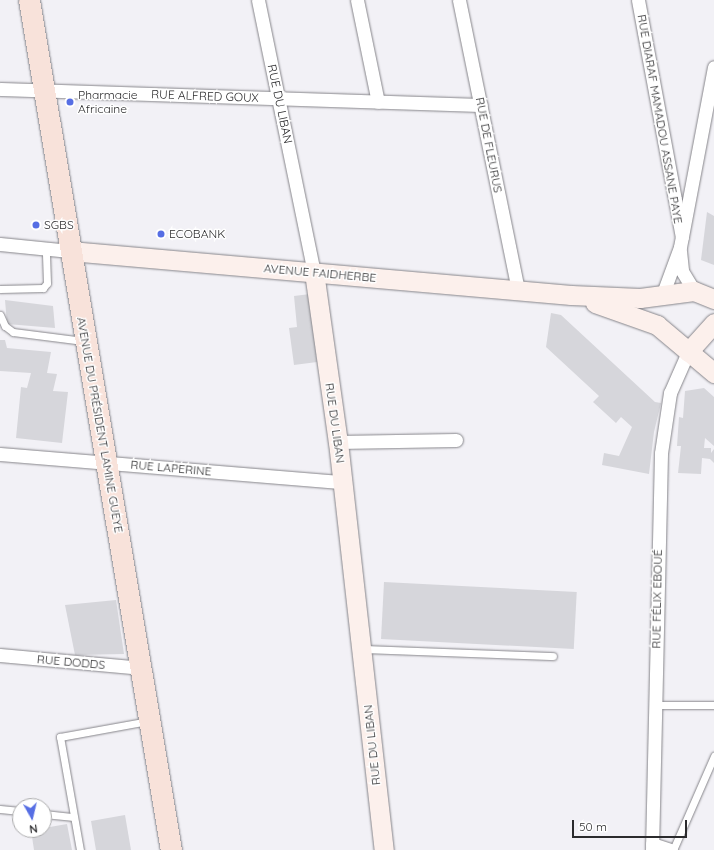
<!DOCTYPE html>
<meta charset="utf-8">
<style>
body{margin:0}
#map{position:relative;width:714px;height:850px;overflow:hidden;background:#f2f1f6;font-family:Quicksand,sans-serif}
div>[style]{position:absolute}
.building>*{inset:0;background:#d6d6db;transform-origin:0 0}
.roads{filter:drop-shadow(0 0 1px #86858a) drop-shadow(0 0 1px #86858a)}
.lane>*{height:7px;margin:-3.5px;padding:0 3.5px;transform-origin:3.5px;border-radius:3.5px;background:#fff}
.street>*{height:13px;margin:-6.5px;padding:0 6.5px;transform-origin:6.5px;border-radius:6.5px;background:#fff}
.secondary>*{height:19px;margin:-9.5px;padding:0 9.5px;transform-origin:9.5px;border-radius:9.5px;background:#fcf0ec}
.primary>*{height:21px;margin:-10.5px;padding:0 10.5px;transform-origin:10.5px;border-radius:10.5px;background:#f8e2da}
.dots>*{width:11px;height:11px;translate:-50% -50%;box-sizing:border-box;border:2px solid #fff;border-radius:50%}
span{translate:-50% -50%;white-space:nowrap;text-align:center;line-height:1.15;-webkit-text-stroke:3px #fff;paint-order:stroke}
.poi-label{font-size:12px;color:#2b2b2d}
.left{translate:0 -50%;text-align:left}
.street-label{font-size:12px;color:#2b2b2d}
.north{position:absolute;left:12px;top:798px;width:40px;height:40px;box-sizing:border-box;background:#fff;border:1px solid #aaaaab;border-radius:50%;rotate:172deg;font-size:11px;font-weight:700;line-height:16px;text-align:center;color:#2b2b2d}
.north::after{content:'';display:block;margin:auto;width:14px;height:18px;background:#566ee4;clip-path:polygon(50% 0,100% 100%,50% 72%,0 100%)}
.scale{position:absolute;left:572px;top:820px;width:115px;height:18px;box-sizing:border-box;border:2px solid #2b2b2d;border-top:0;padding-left:5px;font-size:12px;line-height:14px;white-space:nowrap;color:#2b2b2d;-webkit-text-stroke:3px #fff;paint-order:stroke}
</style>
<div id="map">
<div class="building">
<div style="clip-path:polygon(707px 212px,714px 216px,714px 265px,701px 260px)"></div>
<div style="clip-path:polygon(310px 294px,317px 362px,294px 365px,289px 328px,297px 327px,294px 296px)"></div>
<div style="clip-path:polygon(5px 300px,53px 306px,55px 328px,7px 324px)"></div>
<div style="clip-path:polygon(551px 313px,561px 315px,655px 402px,661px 403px,654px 432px,649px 474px,602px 465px,604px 453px,619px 456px,632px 427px,621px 417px,616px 423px,593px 402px,599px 396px,546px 347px)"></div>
<div style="clip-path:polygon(0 340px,5px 340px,7px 348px,51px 352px,47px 373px,57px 374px,53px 391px,68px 392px,62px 443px,16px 438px,21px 387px,27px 388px,31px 373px,0 371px)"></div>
<div style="clip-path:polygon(704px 388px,714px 397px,714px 446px,705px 438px,704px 448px,711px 448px,711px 453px,714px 449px,714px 463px,710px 459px,702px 458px,701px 474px,678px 473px,681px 446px,677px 446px,679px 417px,683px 418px,685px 391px)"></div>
<div style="left:384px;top:582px;width:193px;height:57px;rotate:3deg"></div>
<div style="clip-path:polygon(116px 600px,124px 654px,75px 655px,65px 605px)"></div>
<div style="clip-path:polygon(125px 815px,131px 850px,96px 850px,91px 821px)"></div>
<div style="clip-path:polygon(67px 824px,72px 850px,34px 850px,31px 830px,44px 830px,44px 828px)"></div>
</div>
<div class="roads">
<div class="lane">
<div style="left:0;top:289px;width:43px;rotate:-1.3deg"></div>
<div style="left:43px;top:288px;width:6px;rotate:-51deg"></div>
<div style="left:47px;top:283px;width:34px;rotate:-92deg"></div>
<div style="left:0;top:315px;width:12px;rotate:66deg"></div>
<div style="left:5px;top:326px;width:10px;rotate:37deg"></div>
<div style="left:13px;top:332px;width:71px;rotate:7.3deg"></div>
<div style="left:361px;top:649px;width:192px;rotate:2.1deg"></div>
<div style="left:655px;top:705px;width:59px"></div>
<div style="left:0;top:809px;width:20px;rotate:6deg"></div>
<div style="left:44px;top:814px;width:30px;rotate:6deg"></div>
<div style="left:80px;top:850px;width:115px;rotate:-100deg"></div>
<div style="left:60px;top:737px;width:89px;rotate:-10.3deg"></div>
<div style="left:673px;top:850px;width:103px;rotate:-66.4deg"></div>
</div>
<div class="street">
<div style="left:258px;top:0;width:278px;rotate:78.4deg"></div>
<div style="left:357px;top:0;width:104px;rotate:78.4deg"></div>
<div style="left:459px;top:0;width:296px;rotate:78.5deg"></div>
<div style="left:638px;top:0;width:241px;rotate:79.5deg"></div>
<div style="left:0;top:89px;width:481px;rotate:1.9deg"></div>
<div style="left:0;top:244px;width:70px;rotate:5.7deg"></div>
<div style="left:680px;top:251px;width:20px;rotate:84deg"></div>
<div style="left:682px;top:271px;width:23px;rotate:59deg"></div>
<div style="left:662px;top:296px;width:52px;rotate:-69.8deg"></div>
<div style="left:680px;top:247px;width:183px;rotate:-79.3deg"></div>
<div style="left:338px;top:442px;width:118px;rotate:-1deg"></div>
<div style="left:0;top:454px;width:344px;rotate:4.7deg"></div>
<div style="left:0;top:655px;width:143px;rotate:5.2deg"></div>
<div style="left:652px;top:844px;width:20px;rotate:18deg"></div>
<div style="left:652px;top:850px;width:397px;rotate:-88.7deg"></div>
<div style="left:661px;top:453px;width:61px;rotate:-81.5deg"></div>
<div style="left:670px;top:393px;width:45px;rotate:-66.3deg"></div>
</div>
<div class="secondary">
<div style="left:70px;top:251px;width:503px;rotate:5.02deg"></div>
<div style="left:571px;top:295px;width:69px;rotate:2.5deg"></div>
<div style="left:640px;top:298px;width:54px;rotate:-7.4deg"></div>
<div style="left:694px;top:291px;width:22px;rotate:22deg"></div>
<div style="left:314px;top:272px;width:172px;rotate:82deg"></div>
<div style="left:338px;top:442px;width:411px;rotate:83.6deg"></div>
<div style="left:595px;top:303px;width:66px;rotate:19.5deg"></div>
<div style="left:657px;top:325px;width:75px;rotate:40.1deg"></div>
<div style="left:688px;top:352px;width:39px;rotate:-48deg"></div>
</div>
<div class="primary">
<div style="left:29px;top:0;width:862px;rotate:80.52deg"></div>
</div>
</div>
<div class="dots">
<div style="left:70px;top:102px;background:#566ee4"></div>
<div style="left:36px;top:225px;background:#566ee4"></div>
<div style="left:161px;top:234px;background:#566ee4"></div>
</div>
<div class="poi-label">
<span class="left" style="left:78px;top:102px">Pharmacie<br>Africaine</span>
<span class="left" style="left:44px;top:225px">SGBS</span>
<span class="left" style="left:169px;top:234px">ECOBANK</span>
</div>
<div class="street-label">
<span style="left:205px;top:96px;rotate:2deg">RUE ALFRED GOUX</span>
<span style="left:280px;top:104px;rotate:78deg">RUE DU LIBAN</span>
<span style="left:660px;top:119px;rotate:80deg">RUE DIARAF MAMADOU ASSANE PAYE</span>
<span style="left:489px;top:145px;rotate:79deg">RUE DE FLEURUS</span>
<span style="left:320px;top:273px;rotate:5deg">AVENUE FAIDHERBE</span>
<span style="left:335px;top:423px;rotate:82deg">RUE DU LIBAN</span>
<span style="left:100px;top:425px;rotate:80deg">AVENUE DU PRÉSIDENT LAMINE GUEYE</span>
<span style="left:171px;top:468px;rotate:5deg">RUE LAPERINE</span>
<span style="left:657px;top:599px;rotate:-89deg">RUE FÉLIX EBOUÉ</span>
<span style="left:71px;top:662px;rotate:5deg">RUE DODDS</span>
<span style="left:372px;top:745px;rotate:-96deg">RUE DU LIBAN</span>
</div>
<div class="north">N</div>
<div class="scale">50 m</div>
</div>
